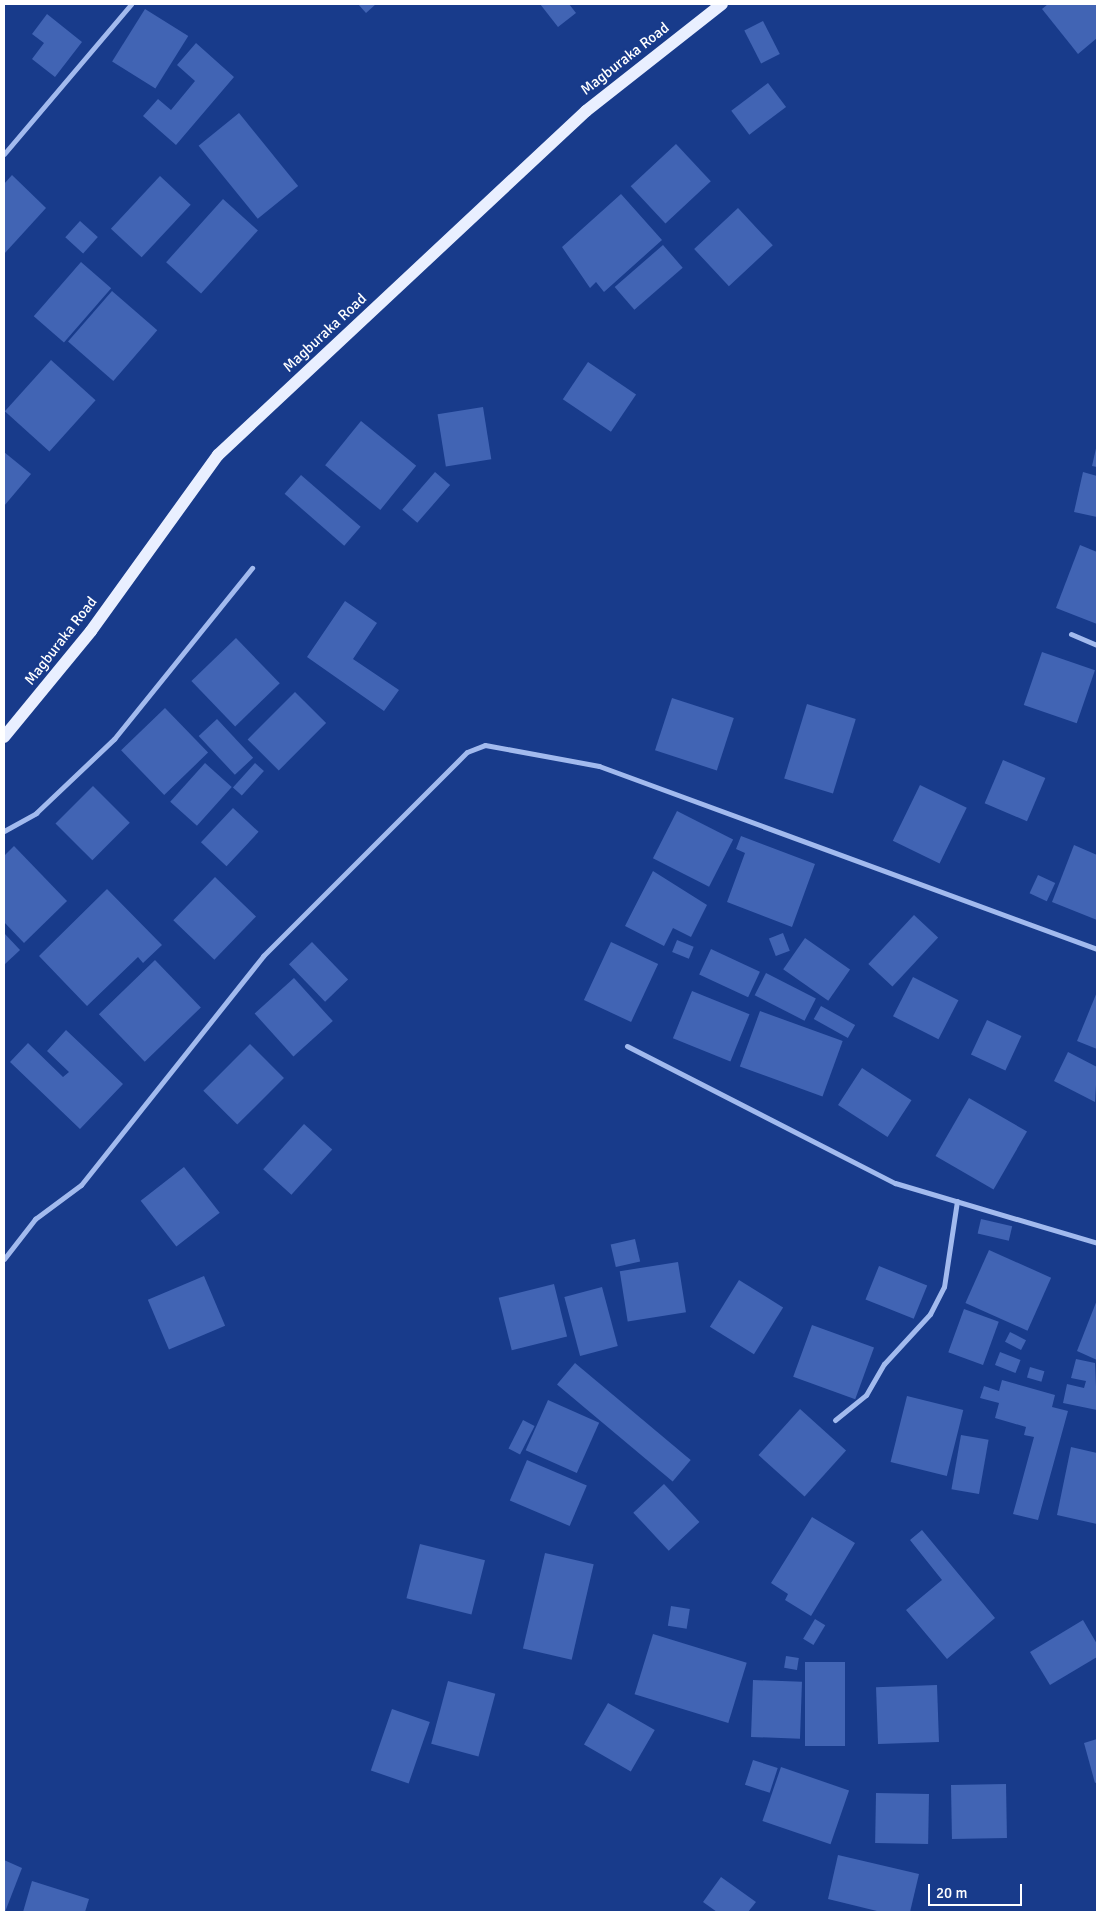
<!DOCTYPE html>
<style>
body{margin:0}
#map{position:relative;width:1101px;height:1916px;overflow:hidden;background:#183b8b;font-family:Signika,sans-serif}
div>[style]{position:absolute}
.building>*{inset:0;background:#4164b4;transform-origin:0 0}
.minor>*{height:5px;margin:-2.5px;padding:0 2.5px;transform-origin:2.5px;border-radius:2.5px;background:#a2baee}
.primary>*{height:12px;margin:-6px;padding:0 6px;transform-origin:6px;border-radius:6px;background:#e9efff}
span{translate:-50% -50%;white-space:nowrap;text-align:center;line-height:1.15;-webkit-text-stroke:4px #183b8b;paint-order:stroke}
.street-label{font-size:15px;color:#fff}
.frame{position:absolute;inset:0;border:5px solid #fff;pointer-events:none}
.scale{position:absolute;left:928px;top:1884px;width:94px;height:22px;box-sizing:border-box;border:2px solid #fff;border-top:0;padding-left:6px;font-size:15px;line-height:18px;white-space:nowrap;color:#fff;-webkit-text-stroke:4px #183b8b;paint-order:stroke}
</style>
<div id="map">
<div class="building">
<div style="clip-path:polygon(358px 4px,376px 4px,366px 13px)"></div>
<div style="clip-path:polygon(540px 4px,569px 4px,576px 13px,558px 27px)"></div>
<div style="clip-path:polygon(1048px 4px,1097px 4px,1097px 38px,1078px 54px,1042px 9px)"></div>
<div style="left:145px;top:9px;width:51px;height:62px;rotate:32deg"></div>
<div style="clip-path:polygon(47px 14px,82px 42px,55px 77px,32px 59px,44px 43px,32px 34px)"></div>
<div style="left:763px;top:21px;width:37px;height:21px;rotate:63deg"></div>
<div style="clip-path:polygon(196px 43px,234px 77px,176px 145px,143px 116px,158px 99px,171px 110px,195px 81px,177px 65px)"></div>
<div style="left:768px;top:83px;width:30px;height:46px;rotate:53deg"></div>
<div style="left:239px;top:113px;width:94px;height:52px;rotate:51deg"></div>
<div style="left:676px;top:144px;width:51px;height:62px;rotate:47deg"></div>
<div style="clip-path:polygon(12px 175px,46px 208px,4px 254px,4px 184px)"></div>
<div style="left:160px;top:176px;width:42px;height:72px;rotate:43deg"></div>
<div style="clip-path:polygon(621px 194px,662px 240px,604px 292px,596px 282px,590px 288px,562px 247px)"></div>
<div style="left:223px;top:199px;width:47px;height:85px;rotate:42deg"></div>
<div style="left:738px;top:208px;width:51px;height:60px;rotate:47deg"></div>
<div style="left:80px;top:221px;width:24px;height:22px;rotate:42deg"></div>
<div style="left:663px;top:245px;width:30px;height:64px;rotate:49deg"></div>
<div style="left:81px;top:262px;width:40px;height:72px;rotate:41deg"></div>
<div style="left:112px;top:291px;width:60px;height:67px;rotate:41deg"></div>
<div style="left:51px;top:360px;width:60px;height:69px;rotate:42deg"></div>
<div style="left:588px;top:362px;width:58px;height:45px;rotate:34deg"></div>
<div style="left:483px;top:407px;width:53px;height:46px;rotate:81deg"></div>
<div style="left:361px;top:421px;width:71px;height:57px;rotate:39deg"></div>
<div style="clip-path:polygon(1097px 444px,1097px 467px,1092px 466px)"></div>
<div style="clip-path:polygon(4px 452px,31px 474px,4px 506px)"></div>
<div style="left:435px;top:472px;width:20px;height:50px;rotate:41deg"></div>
<div style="clip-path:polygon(1083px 472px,1097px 476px,1097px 517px,1074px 512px)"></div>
<div style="left:301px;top:475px;width:79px;height:25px;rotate:41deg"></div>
<div style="clip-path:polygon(1080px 545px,1097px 552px,1097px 624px,1056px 608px)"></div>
<div style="clip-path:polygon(345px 601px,377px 623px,353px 659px,399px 690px,384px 711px,307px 657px)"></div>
<div style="left:236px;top:638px;width:63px;height:62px;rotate:46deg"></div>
<div style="left:1042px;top:652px;width:56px;height:56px;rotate:19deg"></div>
<div style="left:295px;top:692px;width:44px;height:67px;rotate:45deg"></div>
<div style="left:672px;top:698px;width:65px;height:55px;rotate:18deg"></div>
<div style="left:807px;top:704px;width:51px;height:78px;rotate:17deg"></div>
<div style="left:165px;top:708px;width:62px;height:61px;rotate:46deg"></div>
<div style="left:217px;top:719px;width:53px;height:25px;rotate:47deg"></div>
<div style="left:1003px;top:760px;width:46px;height:47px;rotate:23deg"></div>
<div style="left:205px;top:763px;width:36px;height:52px;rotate:42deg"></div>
<div style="left:255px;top:763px;width:12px;height:33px;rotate:42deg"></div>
<div style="left:920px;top:785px;width:52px;height:62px;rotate:26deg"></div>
<div style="left:93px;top:786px;width:52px;height:53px;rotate:45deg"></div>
<div style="left:233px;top:808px;width:35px;height:47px;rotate:43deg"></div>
<div style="left:677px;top:811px;width:63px;height:53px;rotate:27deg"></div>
<div style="clip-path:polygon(741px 836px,815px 864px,792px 927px,727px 902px,745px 853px,736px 849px)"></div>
<div style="clip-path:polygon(1074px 845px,1097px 855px,1097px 920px,1052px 902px)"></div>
<div style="clip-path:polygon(14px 846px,67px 901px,24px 943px,4px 922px,4px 856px)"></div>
<div style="clip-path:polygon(653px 871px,707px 905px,691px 937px,673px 928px,664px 946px,625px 926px)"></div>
<div style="left:1038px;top:875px;width:19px;height:20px;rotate:25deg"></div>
<div style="left:215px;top:877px;width:57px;height:60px;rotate:44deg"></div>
<div style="clip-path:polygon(107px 889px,162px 945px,143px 963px,138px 957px,87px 1006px,39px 956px)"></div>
<div style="left:914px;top:915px;width:33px;height:67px;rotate:43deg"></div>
<div style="clip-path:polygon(4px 933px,20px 950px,4px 965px)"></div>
<div style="left:783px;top:933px;width:19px;height:15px;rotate:69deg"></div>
<div style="left:805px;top:938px;width:55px;height:38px;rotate:35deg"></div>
<div style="left:677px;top:940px;width:18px;height:13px;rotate:22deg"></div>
<div style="left:312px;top:942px;width:52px;height:32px;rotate:46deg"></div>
<div style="left:611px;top:942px;width:52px;height:64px;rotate:25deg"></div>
<div style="left:711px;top:949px;width:54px;height:28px;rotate:25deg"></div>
<div style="left:155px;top:960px;width:66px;height:78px;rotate:46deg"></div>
<div style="left:766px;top:973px;width:56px;height:25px;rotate:27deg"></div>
<div style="left:913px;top:977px;width:51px;height:44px;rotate:27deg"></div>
<div style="left:294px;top:978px;width:58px;height:53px;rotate:48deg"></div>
<div style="left:692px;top:991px;width:62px;height:51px;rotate:22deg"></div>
<div style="clip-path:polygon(1097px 992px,1097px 1049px,1077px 1041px)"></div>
<div style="left:821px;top:1006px;width:39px;height:15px;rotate:29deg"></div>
<div style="left:760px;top:1011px;width:88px;height:59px;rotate:20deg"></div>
<div style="left:987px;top:1020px;width:38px;height:38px;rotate:25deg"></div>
<div style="clip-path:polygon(66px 1030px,123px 1084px,80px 1129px,10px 1062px,28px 1043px,63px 1077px,69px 1072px,47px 1051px)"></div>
<div style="left:250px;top:1044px;width:48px;height:66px;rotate:45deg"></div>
<div style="clip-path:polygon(1068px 1052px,1097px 1067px,1095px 1102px,1054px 1081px)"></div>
<div style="left:862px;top:1068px;width:59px;height:44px;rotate:33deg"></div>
<div style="left:969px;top:1098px;width:67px;height:67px;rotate:30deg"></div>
<div style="left:304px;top:1124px;width:38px;height:61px;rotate:42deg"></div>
<div style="left:184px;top:1167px;width:58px;height:55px;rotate:52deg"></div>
<div style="left:981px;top:1219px;width:32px;height:15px;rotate:13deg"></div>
<div style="left:635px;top:1239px;width:23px;height:25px;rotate:77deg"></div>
<div style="left:989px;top:1250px;width:68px;height:58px;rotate:24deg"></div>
<div style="left:678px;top:1262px;width:51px;height:59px;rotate:81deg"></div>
<div style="left:879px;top:1266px;width:52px;height:36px;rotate:22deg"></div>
<div style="left:204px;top:1276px;width:54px;height:61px;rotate:67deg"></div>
<div style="left:739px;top:1280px;width:52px;height:55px;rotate:32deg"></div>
<div style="left:554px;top:1284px;width:54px;height:57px;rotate:76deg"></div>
<div style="left:602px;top:1287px;width:61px;height:39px;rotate:75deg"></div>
<div style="clip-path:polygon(1097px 1300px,1097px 1360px,1077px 1351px)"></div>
<div style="left:964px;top:1309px;width:37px;height:46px;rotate:20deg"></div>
<div style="left:812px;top:1325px;width:66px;height:55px;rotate:20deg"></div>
<div style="left:1010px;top:1332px;width:18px;height:11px;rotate:27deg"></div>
<div style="left:1000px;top:1352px;width:22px;height:14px;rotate:21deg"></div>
<div style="clip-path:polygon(1076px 1359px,1095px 1363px,1097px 1410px,1063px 1403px,1067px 1384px,1084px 1388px,1086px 1381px,1071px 1378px)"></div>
<div style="left:575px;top:1363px;width:151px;height:28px;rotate:40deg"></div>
<div style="left:1030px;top:1367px;width:15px;height:11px;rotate:16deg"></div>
<div style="clip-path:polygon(1002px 1380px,1055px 1395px,1052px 1407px,1068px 1411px,1038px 1520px,1013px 1514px,1034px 1437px,1024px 1435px,1026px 1427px,995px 1418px,999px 1403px,980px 1398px,984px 1386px,999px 1391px)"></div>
<div style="left:907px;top:1396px;width:58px;height:68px;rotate:14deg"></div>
<div style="left:548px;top:1400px;width:56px;height:55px;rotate:24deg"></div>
<div style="left:800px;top:1409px;width:62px;height:62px;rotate:42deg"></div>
<div style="left:523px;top:1420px;width:13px;height:32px;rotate:27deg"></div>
<div style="left:961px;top:1435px;width:28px;height:55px;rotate:10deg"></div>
<div style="clip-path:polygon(1071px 1447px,1097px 1453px,1097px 1524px,1057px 1515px)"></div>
<div style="left:527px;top:1460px;width:65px;height:44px;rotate:23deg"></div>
<div style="left:664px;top:1484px;width:52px;height:42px;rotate:47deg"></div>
<div style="clip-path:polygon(812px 1517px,855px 1543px,811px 1616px,785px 1600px,788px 1594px,771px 1583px)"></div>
<div style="clip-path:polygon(922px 1530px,995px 1618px,947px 1659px,906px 1610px,942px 1580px,910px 1540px)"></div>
<div style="left:420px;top:1544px;width:67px;height:56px;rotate:14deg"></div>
<div style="left:545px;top:1553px;width:50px;height:98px;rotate:13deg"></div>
<div style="left:671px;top:1606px;width:19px;height:20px;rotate:9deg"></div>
<div style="left:815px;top:1619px;width:12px;height:23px;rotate:31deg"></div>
<div style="clip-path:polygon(1083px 1620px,1097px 1644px,1097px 1657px,1050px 1685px,1030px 1652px)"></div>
<div style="left:653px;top:1634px;width:98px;height:63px;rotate:17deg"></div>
<div style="left:786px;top:1656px;width:13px;height:12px;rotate:9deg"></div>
<div style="left:805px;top:1662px;width:40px;height:84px"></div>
<div style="left:753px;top:1680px;width:49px;height:57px;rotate:2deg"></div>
<div style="left:448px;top:1681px;width:49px;height:65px;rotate:15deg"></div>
<div style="left:937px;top:1685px;width:57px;height:61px;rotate:88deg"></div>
<div style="left:608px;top:1703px;width:54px;height:48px;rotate:30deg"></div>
<div style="left:392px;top:1709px;width:40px;height:65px;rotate:19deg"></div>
<div style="clip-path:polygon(1097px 1739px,1097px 1782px,1095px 1783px,1084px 1743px)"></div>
<div style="left:753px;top:1760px;width:26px;height:26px;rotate:18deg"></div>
<div style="left:781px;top:1767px;width:72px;height:57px;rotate:19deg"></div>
<div style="left:1006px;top:1784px;width:54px;height:55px;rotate:89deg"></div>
<div style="left:876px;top:1793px;width:53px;height:50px;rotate:1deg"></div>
<div style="clip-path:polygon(838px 1855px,919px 1874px,910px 1912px,881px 1912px,828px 1899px)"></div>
<div style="clip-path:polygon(4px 1860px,22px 1868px,5px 1912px,4px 1912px)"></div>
<div style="clip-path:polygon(721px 1877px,756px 1902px,748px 1912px,717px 1912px,703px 1902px)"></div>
<div style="clip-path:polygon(32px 1881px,89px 1899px,85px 1912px,23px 1912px)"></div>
</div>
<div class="minor">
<div style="left:4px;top:154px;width:197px;rotate:-49.7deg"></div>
<div style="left:1071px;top:634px;width:28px;rotate:23deg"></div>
<div style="left:4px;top:831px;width:37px;rotate:-29deg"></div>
<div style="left:36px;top:813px;width:108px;rotate:-43.5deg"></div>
<div style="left:114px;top:739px;width:220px;rotate:-51.1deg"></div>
<div style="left:627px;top:1046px;width:301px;rotate:27.1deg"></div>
<div style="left:895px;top:1183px;width:211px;rotate:16.5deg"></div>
<div style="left:4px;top:1259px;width:51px;rotate:-52.2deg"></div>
<div style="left:35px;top:1219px;width:57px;rotate:-36.5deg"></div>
<div style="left:81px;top:1185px;width:293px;rotate:-51.5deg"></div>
<div style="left:263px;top:956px;width:288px;rotate:-45deg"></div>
<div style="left:467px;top:752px;width:19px;rotate:-21deg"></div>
<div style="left:485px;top:745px;width:116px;rotate:10.4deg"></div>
<div style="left:599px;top:766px;width:531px;rotate:20.18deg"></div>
<div style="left:835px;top:1420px;width:40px;rotate:-39deg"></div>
<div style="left:866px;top:1395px;width:36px;rotate:-60deg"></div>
<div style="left:884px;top:1364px;width:68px;rotate:-47.4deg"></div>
<div style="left:930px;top:1314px;width:30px;rotate:-63deg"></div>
<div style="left:944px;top:1287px;width:87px;rotate:-81.4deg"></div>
</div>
<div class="primary">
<div style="left:4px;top:737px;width:137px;rotate:-50.6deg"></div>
<div style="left:91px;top:631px;width:217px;rotate:-54.2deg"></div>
<div style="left:218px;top:455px;width:504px;rotate:-43.07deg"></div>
<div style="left:586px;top:111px;width:173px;rotate:-38.2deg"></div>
</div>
<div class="street-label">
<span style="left:625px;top:59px;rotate:-38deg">Magburaka Road</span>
<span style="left:325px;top:333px;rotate:-43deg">Magburaka Road</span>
<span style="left:61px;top:641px;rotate:-52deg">Magburaka Road</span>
</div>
<div class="frame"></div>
<div class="scale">20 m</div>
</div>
